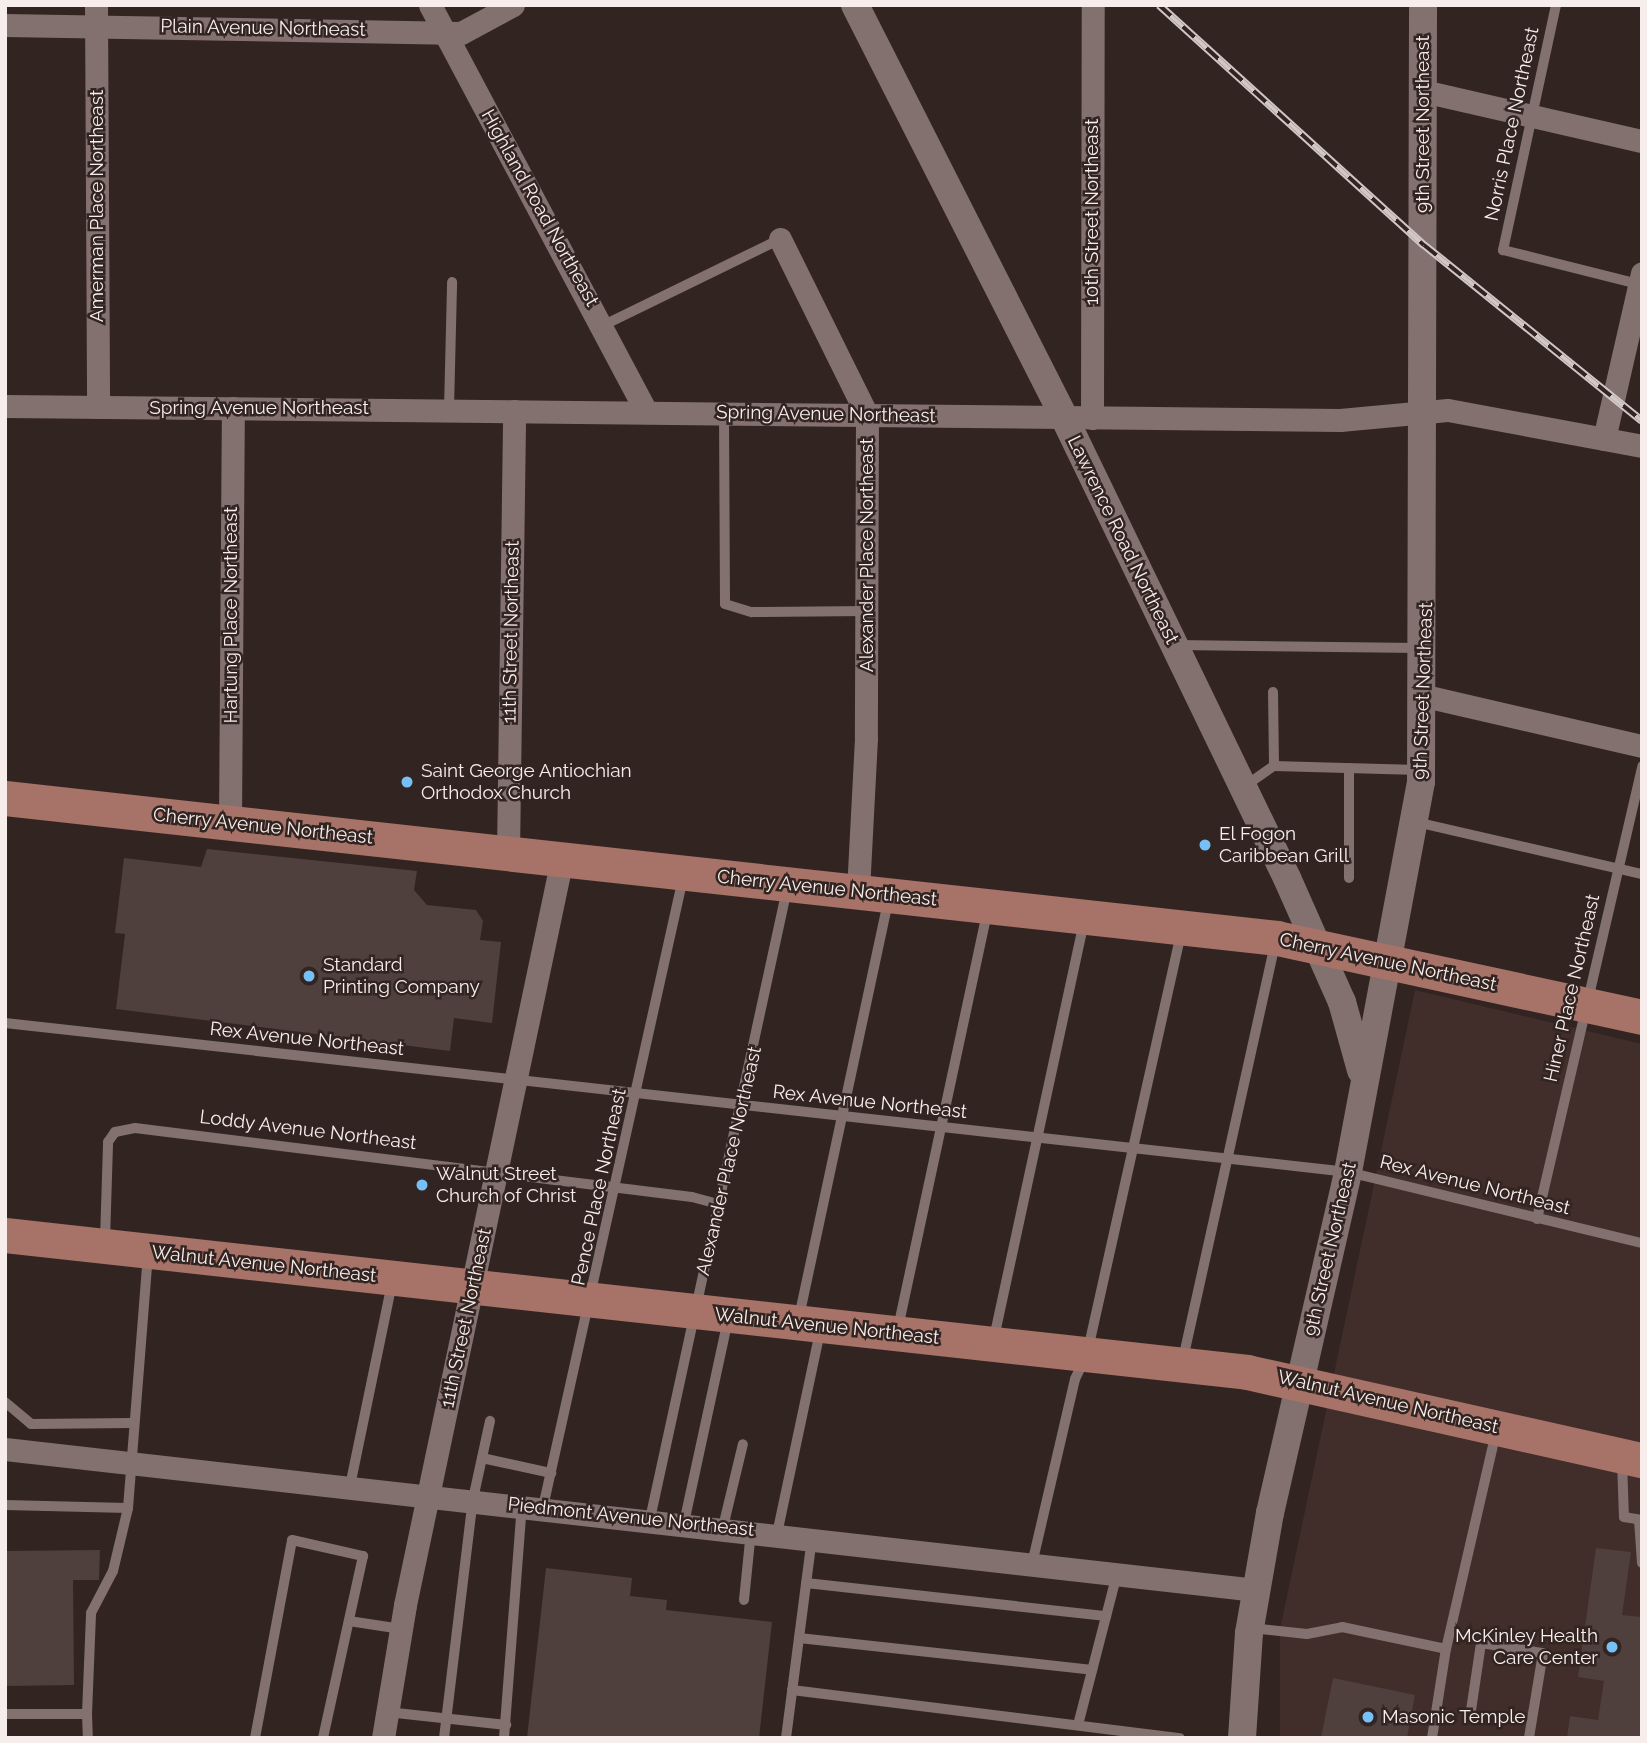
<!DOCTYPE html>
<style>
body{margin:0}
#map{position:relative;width:1647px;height:1743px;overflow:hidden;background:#322421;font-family:Raleway,sans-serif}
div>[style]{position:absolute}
.built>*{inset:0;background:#412d29}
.building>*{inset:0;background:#4f403d}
.service>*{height:10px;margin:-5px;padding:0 5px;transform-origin:5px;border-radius:5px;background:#82716e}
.minor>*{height:23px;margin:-11.5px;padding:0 11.5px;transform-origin:11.5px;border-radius:11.5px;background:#82716e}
.tertiary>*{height:28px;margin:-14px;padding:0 14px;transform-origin:14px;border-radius:14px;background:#82716e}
.primary>*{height:35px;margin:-17.5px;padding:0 17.5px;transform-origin:17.5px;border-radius:17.5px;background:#a77267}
.rail>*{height:8px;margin-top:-4px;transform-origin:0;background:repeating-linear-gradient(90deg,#322421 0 16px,#d2c7c5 0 32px);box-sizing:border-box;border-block:2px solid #d2c7c5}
.dots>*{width:19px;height:19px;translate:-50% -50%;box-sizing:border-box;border:4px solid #322421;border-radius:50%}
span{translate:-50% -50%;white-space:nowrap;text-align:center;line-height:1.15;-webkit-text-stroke:5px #322421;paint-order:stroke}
.street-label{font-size:19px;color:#f7edeb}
.poi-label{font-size:19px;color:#f7edeb}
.left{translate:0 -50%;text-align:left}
.right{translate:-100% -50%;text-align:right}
.frame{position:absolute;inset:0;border:7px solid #f7edeb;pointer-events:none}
</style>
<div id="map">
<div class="built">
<div style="clip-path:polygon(1415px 990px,1642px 1044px,1642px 1738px,1280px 1738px,1280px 1629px)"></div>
</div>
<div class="building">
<div style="clip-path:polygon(207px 849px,417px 871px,414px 890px,427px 905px,476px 910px,483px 921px,480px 940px,501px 942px,492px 1023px,454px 1018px,450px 1051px,116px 1009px,125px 934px,115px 933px,124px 858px,201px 867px)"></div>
<div style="clip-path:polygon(1596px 1548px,1631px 1552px,1622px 1615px,1642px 1617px,1642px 1738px,1567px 1738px,1570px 1716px,1598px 1720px,1604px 1681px,1578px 1677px)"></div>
<div style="clip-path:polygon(100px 1550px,99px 1580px,73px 1580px,74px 1685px,5px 1686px,5px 1551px)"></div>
<div style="clip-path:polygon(546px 1568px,632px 1578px,630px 1596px,667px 1600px,666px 1610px,772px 1622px,759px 1738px,527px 1738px)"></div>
<div style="clip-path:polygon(1333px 1678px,1415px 1695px,1407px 1738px,1321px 1738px)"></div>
</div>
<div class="service">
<div style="left:1556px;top:5px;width:251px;rotate:102.2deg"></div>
<div style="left:1503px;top:250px;width:143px;rotate:14.1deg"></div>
<div style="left:604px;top:325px;width:196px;rotate:-26deg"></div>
<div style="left:449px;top:409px;width:127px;rotate:-88.6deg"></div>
<div style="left:724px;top:413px;width:191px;rotate:89.7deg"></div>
<div style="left:725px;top:604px;width:28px;rotate:17deg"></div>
<div style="left:752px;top:612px;width:116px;rotate:-0.5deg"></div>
<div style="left:1176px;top:645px;width:243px;rotate:0.7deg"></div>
<div style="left:1273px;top:692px;width:74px;rotate:89.2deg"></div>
<div style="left:1245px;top:786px;width:35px;rotate:-35deg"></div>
<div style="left:1274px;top:766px;width:145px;rotate:1.6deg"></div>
<div style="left:1416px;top:822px;width:232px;rotate:13deg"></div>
<div style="left:1349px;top:878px;width:110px;rotate:-90deg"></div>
<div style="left:5px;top:1023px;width:1351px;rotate:6.33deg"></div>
<div style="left:1348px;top:1172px;width:302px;rotate:13.6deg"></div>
<div style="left:1537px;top:1219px;width:465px;rotate:-76.9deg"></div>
<div style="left:105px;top:1240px;width:98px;rotate:-88.2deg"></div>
<div style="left:108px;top:1142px;width:12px;rotate:-55deg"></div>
<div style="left:115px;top:1132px;width:20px;rotate:-11deg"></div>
<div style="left:135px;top:1128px;width:561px;rotate:7.06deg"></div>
<div style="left:692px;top:1197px;width:28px;rotate:15deg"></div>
<div style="left:799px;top:1317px;width:429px;rotate:-77.9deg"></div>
<div style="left:898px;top:1328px;width:425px;rotate:-77.9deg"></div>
<div style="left:994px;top:1338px;width:425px;rotate:-77.8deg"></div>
<div style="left:1183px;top:1359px;width:428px;rotate:-77.5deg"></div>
<div style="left:5px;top:1402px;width:34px;rotate:40deg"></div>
<div style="left:31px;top:1424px;width:100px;rotate:-0.6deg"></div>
<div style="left:482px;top:1458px;width:71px;rotate:12.3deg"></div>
<div style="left:1622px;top:1461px;width:56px;rotate:88deg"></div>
<div style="left:1624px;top:1517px;width:18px;rotate:9deg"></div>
<div style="left:350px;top:1486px;width:207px;rotate:-78.3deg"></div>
<div style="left:5px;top:1505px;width:123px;rotate:1.4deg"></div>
<div style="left:128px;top:1508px;width:255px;rotate:-85.5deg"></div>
<div style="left:543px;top:1507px;width:644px;rotate:-77.45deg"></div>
<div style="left:650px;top:1519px;width:645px;rotate:-77.73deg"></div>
<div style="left:1639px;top:1520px;width:43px;rotate:86deg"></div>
<div style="left:684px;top:1523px;width:208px;rotate:-77.8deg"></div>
<div style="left:723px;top:1527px;width:85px;rotate:-76.5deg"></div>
<div style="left:777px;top:1534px;width:208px;rotate:-78deg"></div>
<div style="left:1032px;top:1564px;width:190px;rotate:-76.9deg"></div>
<div style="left:1075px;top:1379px;width:28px;rotate:-64deg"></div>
<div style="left:1087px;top:1354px;width:435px;rotate:-77.4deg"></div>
<div style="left:806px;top:1583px;width:302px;rotate:6.3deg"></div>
<div style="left:744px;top:1600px;width:69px;rotate:-84.2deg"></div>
<div style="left:349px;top:1621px;width:53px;rotate:8.7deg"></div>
<div style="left:1251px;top:1628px;width:56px;rotate:6.1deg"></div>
<div style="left:1307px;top:1634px;width:36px;rotate:-11deg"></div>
<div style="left:1342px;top:1627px;width:106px;rotate:11.9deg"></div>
<div style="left:1446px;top:1649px;width:223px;rotate:-77deg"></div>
<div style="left:799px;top:1638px;width:295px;rotate:6.2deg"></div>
<div style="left:792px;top:1690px;width:391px;rotate:7.1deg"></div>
<div style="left:387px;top:1712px;width:120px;rotate:6.2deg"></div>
<div style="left:5px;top:1714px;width:82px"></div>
<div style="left:87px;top:1714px;width:24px;rotate:88deg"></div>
<div style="left:87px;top:1714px;width:101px;rotate:-87.7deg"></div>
<div style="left:91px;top:1613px;width:47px;rotate:-62.4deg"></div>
<div style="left:113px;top:1571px;width:65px;rotate:-76.6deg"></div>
<div style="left:1470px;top:1717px;width:75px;rotate:-81.5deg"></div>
<div style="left:1481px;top:1643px;width:63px;rotate:9.2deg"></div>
<div style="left:1543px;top:1653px;width:86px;rotate:99.4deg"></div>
<div style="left:1079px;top:1721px;width:152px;rotate:-75.5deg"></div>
<div style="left:255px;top:1738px;width:201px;rotate:-79.4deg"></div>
<div style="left:292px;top:1540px;width:73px;rotate:12.7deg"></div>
<div style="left:363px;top:1556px;width:186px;rotate:102.4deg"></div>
<div style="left:444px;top:1738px;width:241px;rotate:-83.1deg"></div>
<div style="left:473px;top:1499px;width:80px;rotate:-77.7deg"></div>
<div style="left:504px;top:1738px;width:234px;rotate:-85.6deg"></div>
<div style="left:786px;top:1738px;width:201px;rotate:-82.6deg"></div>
<div style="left:1432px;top:1738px;width:90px;rotate:-81.1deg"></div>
</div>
<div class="minor">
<div style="left:96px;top:5px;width:402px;rotate:89.7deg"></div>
<div style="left:430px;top:5px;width:461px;rotate:62deg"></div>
<div style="left:5px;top:25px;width:456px;rotate:1deg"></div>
<div style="left:461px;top:33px;width:59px;rotate:-28.3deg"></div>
<div style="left:1423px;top:91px;width:225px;rotate:12.9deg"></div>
<div style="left:780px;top:239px;width:196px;rotate:63.7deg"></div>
<div style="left:867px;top:415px;width:323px;rotate:90.2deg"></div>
<div style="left:866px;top:738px;width:153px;rotate:93deg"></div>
<div style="left:5px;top:406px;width:1335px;rotate:0.6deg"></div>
<div style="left:1340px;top:420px;width:108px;rotate:-5.3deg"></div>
<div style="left:1448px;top:410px;width:197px;rotate:10.5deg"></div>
<div style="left:1092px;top:418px;width:413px;rotate:-89.9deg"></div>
<div style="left:1604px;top:439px;width:170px;rotate:-77.1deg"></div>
<div style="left:1425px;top:696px;width:223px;rotate:13deg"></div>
<div style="left:230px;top:823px;width:415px;rotate:-89.6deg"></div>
<div style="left:508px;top:853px;width:442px;rotate:-89.2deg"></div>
<div style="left:5px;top:1449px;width:1259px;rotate:6.43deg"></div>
<div style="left:383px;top:1738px;width:135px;rotate:-80.6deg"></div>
<div style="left:405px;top:1605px;width:762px;rotate:-78.12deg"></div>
</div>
<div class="tertiary">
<div style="left:855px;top:5px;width:462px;rotate:63.1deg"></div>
<div style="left:1064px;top:417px;width:512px;rotate:64.19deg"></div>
<div style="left:1287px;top:878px;width:136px;rotate:66.1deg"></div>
<div style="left:1342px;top:1002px;width:71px;rotate:74.4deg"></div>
<div style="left:1242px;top:1738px;width:105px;rotate:-86.2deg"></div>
<div style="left:1249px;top:1633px;width:122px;rotate:-80.1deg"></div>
<div style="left:1270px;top:1513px;width:350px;rotate:-77.1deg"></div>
<div style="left:1348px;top:1172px;width:397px;rotate:-79.4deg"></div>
<div style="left:1421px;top:782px;width:777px;rotate:-89.85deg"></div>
</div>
<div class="primary">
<div style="left:5px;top:798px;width:1280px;rotate:6.28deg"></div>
<div style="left:1277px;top:938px;width:373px;rotate:12.2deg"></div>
<div style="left:5px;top:1235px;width:1250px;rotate:6.29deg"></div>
<div style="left:1247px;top:1372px;width:405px;rotate:12.6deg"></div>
</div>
<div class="rail">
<div style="left:1159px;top:5px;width:358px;rotate:42.2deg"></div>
<div style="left:1424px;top:245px;width:280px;rotate:38.9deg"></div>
</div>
<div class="dots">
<div style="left:407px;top:782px;background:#76c0f7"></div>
<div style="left:1205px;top:845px;background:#76c0f7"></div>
<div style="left:309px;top:976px;background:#76c0f7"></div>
<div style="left:422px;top:1185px;background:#76c0f7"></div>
<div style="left:1612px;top:1647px;background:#76c0f7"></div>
<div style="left:1368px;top:1717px;background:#76c0f7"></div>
</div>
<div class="street-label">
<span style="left:263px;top:28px;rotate:1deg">Plain Avenue Northeast</span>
<span style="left:1423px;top:124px;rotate:-90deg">9th Street Northeast</span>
<span style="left:1512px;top:124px;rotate:-78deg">Norris Place Northeast</span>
<span style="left:97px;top:206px;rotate:-90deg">Amerman Place Northeast</span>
<span style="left:540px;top:208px;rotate:61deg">Highland Road Northeast</span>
<span style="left:1092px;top:212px;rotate:-90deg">10th Street Northeast</span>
<span style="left:259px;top:408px">Spring Avenue Northeast</span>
<span style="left:826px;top:414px;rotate:1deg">Spring Avenue Northeast</span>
<span style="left:1123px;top:540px;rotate:64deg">Lawrence Road Northeast</span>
<span style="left:867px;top:555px;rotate:-90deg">Alexander Place Northeast</span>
<span style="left:231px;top:615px;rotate:-90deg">Hartung Place Northeast</span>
<span style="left:511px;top:632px;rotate:-89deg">11th Street Northeast</span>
<span style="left:1423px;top:691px;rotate:-88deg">9th Street Northeast</span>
<span style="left:263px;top:826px;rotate:6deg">Cherry Avenue Northeast</span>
<span style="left:827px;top:888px;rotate:6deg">Cherry Avenue Northeast</span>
<span style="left:1388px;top:962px;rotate:12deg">Cherry Avenue Northeast</span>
<span style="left:1572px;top:988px;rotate:-77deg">Hiner Place Northeast</span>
<span style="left:307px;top:1039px;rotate:6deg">Rex Avenue Northeast</span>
<span style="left:870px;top:1102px;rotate:6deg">Rex Avenue Northeast</span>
<span style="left:308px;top:1130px;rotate:7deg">Loddy Avenue Northeast</span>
<span style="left:729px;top:1161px;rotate:-77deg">Alexander Place Northeast</span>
<span style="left:1475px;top:1185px;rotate:14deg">Rex Avenue Northeast</span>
<span style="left:599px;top:1187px;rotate:-78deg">Pence Place Northeast</span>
<span style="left:1330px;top:1249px;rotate:-77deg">9th Street Northeast</span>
<span style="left:264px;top:1264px;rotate:6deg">Walnut Avenue Northeast</span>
<span style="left:466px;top:1318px;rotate:-78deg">11th Street Northeast</span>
<span style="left:827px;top:1326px;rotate:6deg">Walnut Avenue Northeast</span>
<span style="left:1388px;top:1402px;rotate:13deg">Walnut Avenue Northeast</span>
<span style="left:631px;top:1517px;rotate:6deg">Piedmont Avenue Northeast</span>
</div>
<div class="poi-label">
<span class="left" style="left:421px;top:782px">Saint George Antiochian<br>Orthodox Church</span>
<span class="left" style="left:1219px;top:845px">El Fogon<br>Caribbean Grill</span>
<span class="left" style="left:323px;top:976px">Standard<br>Printing Company</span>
<span class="left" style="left:436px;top:1185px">Walnut Street<br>Church of Christ</span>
<span class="right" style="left:1598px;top:1647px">McKinley Health<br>Care Center</span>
<span class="left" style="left:1382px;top:1717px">Masonic Temple</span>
</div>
<div class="frame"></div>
</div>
